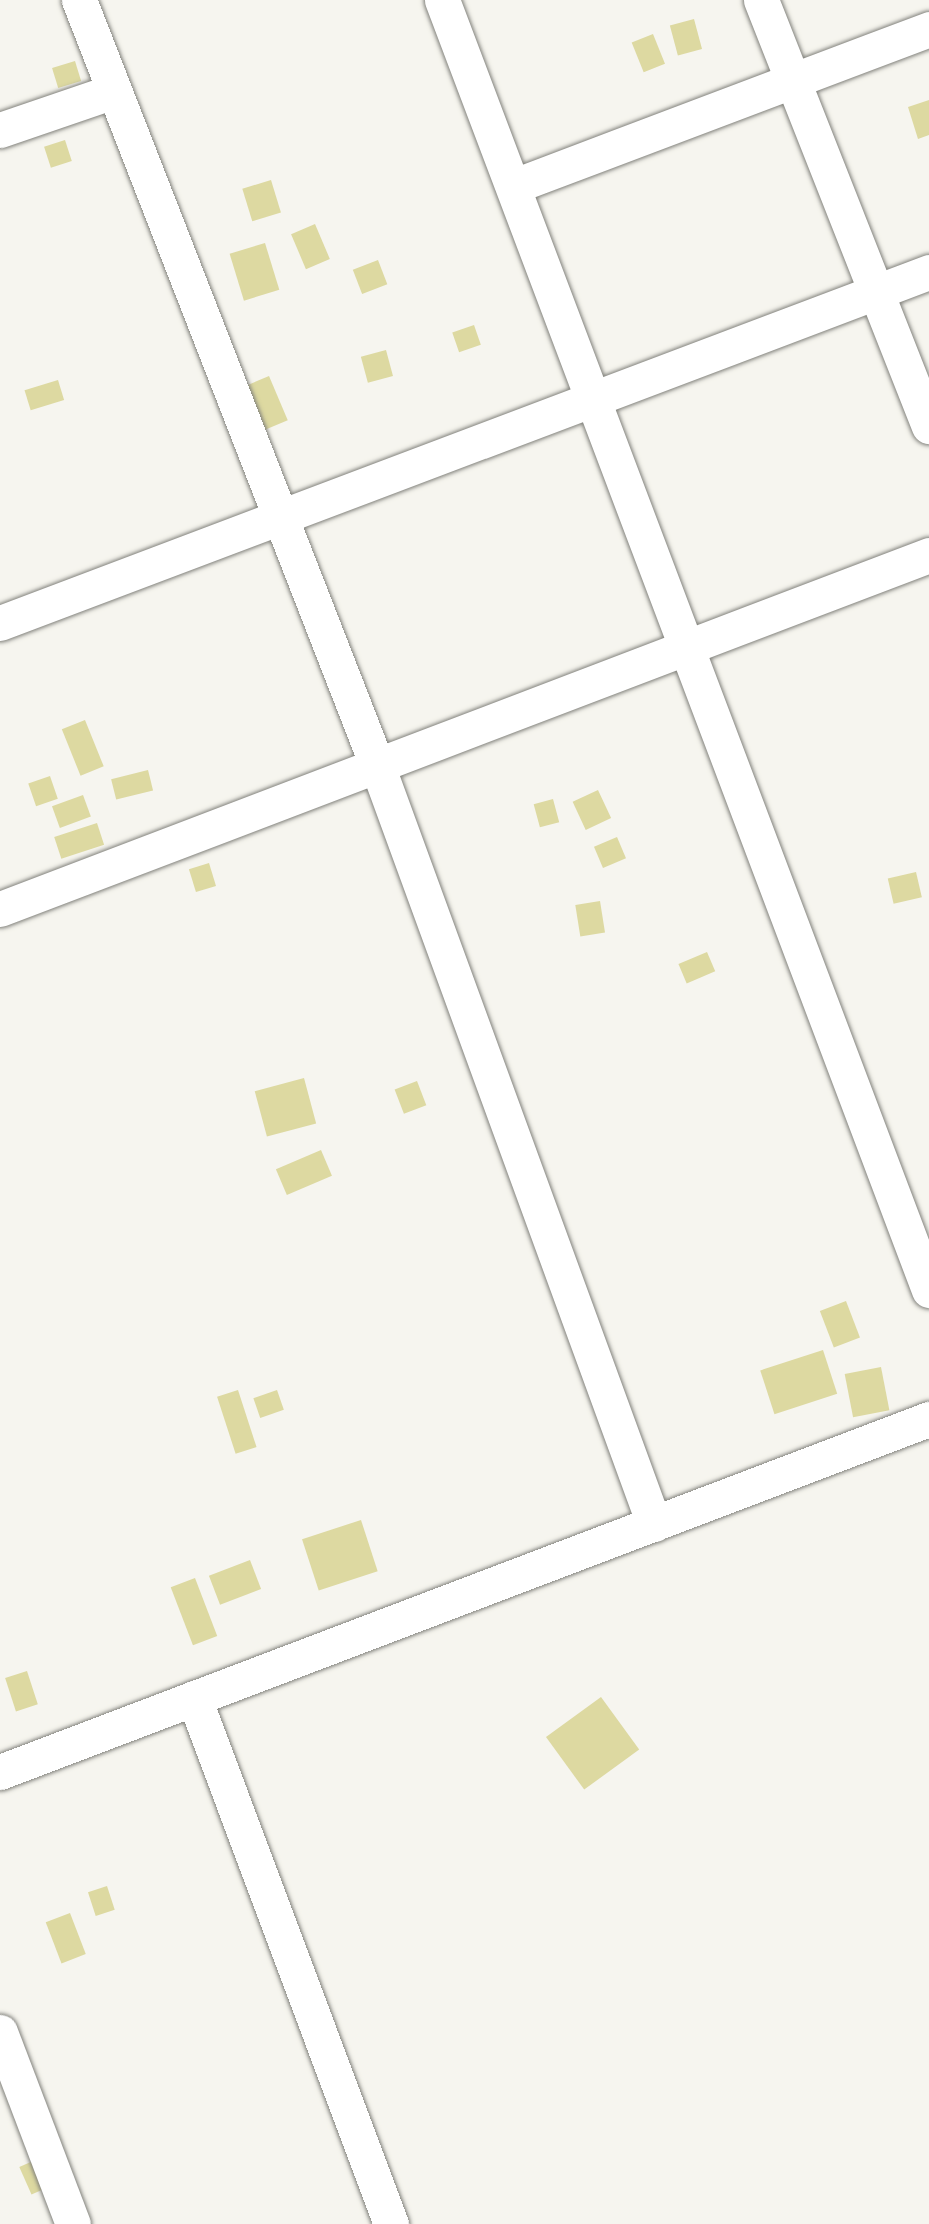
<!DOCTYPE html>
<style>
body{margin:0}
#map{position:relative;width:929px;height:2224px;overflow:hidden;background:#f6f5ef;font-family:"PT Sans",sans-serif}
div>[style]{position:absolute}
.building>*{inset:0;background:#ddd9a1;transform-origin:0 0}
.roads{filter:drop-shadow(0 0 2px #82827c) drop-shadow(0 0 2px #82827c)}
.street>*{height:35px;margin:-17.5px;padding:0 17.5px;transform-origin:17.5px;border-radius:17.5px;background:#fff}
span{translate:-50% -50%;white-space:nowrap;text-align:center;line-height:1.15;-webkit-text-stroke:8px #fff;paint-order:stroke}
</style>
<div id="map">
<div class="building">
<div style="left:694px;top:19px;width:31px;height:25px;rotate:75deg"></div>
<div style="left:653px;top:34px;width:32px;height:23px;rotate:68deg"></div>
<div style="left:75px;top:61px;width:21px;height:24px;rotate:73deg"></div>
<div style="clip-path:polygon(929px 100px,929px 135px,918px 139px,908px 107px)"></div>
<div style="left:65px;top:140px;width:22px;height:22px;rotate:72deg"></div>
<div style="left:271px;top:180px;width:34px;height:30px;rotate:73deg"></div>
<div style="left:315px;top:224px;width:38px;height:26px;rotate:67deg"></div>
<div style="left:265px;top:243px;width:49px;height:37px;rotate:73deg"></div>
<div style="left:378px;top:260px;width:26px;height:27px;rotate:69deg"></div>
<div style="left:474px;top:325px;width:21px;height:23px;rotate:71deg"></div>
<div style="left:386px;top:350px;width:27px;height:26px;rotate:75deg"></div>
<div style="left:269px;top:376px;width:48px;height:26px;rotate:67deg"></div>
<div style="left:58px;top:380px;width:21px;height:35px;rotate:73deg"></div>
<div style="left:85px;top:720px;width:50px;height:25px;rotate:68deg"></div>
<div style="left:148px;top:770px;width:21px;height:38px;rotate:76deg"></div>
<div style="left:50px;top:776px;width:24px;height:23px;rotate:71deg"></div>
<div style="left:598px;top:790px;width:31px;height:28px;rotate:65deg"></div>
<div style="left:83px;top:795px;width:23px;height:33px;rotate:70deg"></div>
<div style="left:553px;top:799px;width:24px;height:20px;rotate:75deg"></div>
<div style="left:97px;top:823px;width:23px;height:45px;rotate:72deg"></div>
<div style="left:617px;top:837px;width:23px;height:25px;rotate:67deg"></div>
<div style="left:209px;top:863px;width:24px;height:21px;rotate:73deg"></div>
<div style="left:916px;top:872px;width:26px;height:29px;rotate:77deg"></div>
<div style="left:600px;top:901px;width:32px;height:25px;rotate:81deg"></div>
<div style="left:707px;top:952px;width:21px;height:31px;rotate:67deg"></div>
<div style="left:304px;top:1078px;width:47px;height:51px;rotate:75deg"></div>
<div style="left:417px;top:1081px;width:26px;height:24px;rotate:69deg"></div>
<div style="left:321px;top:1150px;width:28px;height:49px;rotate:67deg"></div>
<div style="left:846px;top:1301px;width:39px;height:28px;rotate:69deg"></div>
<div style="left:823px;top:1350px;width:46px;height:66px;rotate:72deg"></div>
<div style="left:881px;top:1367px;width:44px;height:37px;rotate:79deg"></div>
<div style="left:238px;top:1390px;width:60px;height:22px;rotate:72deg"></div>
<div style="left:277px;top:1390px;width:21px;height:25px;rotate:71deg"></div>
<div style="left:361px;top:1520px;width:54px;height:62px;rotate:72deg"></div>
<div style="left:250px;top:1560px;width:31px;height:44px;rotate:69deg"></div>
<div style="left:195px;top:1578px;width:62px;height:26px;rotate:69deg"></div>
<div style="left:27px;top:1671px;width:35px;height:23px;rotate:72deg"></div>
<div style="left:601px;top:1697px;width:65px;height:68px;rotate:54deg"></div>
<div style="left:107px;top:1886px;width:25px;height:20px;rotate:72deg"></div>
<div style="left:70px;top:1913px;width:44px;height:26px;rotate:69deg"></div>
<div style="left:33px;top:2161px;width:30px;height:15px;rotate:66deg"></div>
</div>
<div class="roads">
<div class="street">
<div style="left:79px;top:0;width:821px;rotate:68.72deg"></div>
<div style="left:377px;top:765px;width:808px;rotate:69.95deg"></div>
<div style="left:442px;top:0;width:1379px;rotate:69.32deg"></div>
<div style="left:761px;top:0;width:458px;rotate:68.5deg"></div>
<div style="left:0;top:130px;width:120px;rotate:-18.9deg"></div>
<div style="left:514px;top:186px;width:444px;rotate:-20.7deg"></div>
<div style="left:0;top:623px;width:993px;rotate:-20.7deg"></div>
<div style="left:0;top:909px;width:994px;rotate:-20.86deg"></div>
<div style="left:194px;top:1698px;width:562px;rotate:69.47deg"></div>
<div style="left:0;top:1772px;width:994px;rotate:-20.81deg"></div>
<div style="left:0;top:2032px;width:205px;rotate:69.2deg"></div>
</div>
</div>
</div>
